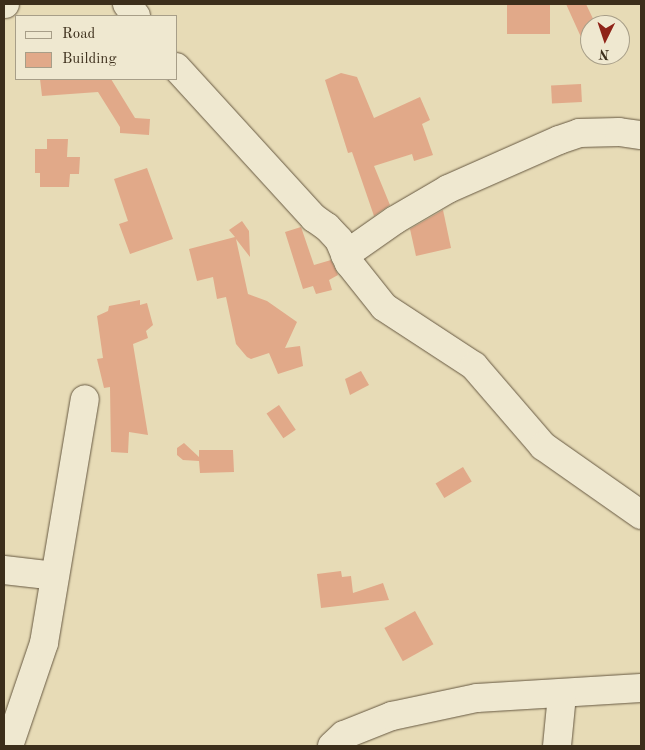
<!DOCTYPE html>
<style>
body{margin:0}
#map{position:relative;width:645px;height:750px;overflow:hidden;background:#e7dbb6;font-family:"Old Standard TT",serif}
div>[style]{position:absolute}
.building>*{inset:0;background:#e1a989;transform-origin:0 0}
.roads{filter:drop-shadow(0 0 1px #675942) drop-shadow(0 0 1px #675942)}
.minor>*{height:28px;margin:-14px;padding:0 14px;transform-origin:14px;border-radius:14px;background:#efe8d0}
span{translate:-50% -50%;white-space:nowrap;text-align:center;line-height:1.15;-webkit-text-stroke:4px #efe8d0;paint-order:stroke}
.frame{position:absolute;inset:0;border:5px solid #3c2e1b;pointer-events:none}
.legend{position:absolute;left:15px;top:15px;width:162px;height:65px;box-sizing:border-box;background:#efe8d0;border:1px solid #a79e88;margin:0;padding:6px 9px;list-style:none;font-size:15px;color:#3c2e1b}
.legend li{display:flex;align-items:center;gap:10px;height:25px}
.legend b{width:25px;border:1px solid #a79e88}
.north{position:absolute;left:580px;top:15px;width:50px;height:50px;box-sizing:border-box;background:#efe8d0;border:1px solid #a79e88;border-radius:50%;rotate:184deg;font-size:14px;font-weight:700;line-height:20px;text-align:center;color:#3c2e1b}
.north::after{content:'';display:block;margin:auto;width:18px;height:22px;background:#8f2418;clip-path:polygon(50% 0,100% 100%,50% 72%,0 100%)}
</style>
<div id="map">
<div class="building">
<div style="left:507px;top:4px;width:43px;height:30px"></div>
<div style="clip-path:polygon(566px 4px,586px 4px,596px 25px,590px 25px,590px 57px)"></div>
<div style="clip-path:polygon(341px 73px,357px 77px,374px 118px,420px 97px,430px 120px,422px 124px,433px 155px,414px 161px,412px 154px,374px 166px,390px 205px,374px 216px,352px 152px,348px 153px,325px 80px)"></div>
<div style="clip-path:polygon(40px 79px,111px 79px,135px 118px,150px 119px,149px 135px,120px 133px,120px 127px,98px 92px,42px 96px)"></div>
<div style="left:581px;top:84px;width:18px;height:30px;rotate:87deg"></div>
<div style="clip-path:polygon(47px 139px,68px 139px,67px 157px,80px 157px,79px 174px,70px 174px,69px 187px,40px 187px,40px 173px,35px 173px,35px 149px,47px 149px)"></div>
<div style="clip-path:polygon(147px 168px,173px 239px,130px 254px,119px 224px,128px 221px,114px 179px)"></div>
<div style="clip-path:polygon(443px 210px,451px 248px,416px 256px,410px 229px)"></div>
<div style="clip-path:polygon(242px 221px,249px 231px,250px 257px,236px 239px,248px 294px,267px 301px,297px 322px,285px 348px,300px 346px,303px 366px,278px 374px,269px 353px,251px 359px,247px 357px,236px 344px,226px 297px,217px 299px,213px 277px,197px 281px,189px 249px,235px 237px,229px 230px)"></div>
<div style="clip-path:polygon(301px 227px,314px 265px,331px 260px,338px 275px,329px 280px,332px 290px,316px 294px,313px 286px,303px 289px,285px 232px)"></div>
<div style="clip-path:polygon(140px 300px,140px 305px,147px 303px,153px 325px,146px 331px,148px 338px,133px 344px,148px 435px,129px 432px,128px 453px,111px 452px,110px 387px,104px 388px,97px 359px,103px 358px,97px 316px,108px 311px,109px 306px)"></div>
<div style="clip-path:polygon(361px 371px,369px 385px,350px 395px,345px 379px)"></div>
<div style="left:279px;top:405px;width:30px;height:15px;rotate:56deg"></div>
<div style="clip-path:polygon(184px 443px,199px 457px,199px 450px,233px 450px,234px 472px,200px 473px,199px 461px,183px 460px,177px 455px,177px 448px)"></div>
<div style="left:463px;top:467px;width:17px;height:32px;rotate:59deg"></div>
<div style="clip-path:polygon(341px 571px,342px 577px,351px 576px,353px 593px,383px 583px,389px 600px,321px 608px,317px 574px)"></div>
<div style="left:415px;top:611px;width:38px;height:35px;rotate:61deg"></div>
</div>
<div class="roads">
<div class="minor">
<div style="left:4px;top:4px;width:1px"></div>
<div style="left:127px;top:4px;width:15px;rotate:53deg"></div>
<div style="left:176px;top:67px;width:205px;rotate:47.6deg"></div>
<div style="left:314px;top:218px;width:16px;rotate:35deg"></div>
<div style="left:327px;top:227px;width:18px;rotate:47deg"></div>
<div style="left:339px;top:240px;width:25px;rotate:67deg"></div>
<div style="left:349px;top:263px;width:56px;rotate:51.5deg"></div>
<div style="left:384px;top:307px;width:108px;rotate:33.2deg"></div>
<div style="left:474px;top:366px;width:106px;rotate:49.2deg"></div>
<div style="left:543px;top:446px;width:120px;rotate:35.1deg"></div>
<div style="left:345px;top:255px;width:61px;rotate:-35deg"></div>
<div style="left:395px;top:220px;width:61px;rotate:-30.3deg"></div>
<div style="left:448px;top:189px;width:121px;rotate:-23.8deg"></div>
<div style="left:559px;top:140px;width:21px;rotate:-19deg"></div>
<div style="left:579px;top:133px;width:40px;rotate:-1.4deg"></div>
<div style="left:619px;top:132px;width:22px;rotate:8deg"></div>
<div style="left:4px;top:570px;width:51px;rotate:6.7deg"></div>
<div style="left:9px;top:746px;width:109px;rotate:-71.2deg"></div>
<div style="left:44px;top:643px;width:247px;rotate:-80.5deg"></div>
<div style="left:332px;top:746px;width:16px;rotate:-43deg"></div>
<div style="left:344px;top:735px;width:52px;rotate:-21.6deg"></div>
<div style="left:392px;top:716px;width:87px;rotate:-12deg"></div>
<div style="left:477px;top:698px;width:164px;rotate:-3.5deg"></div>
<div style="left:557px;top:746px;width:51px;rotate:-84.4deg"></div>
</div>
</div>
<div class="frame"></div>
<ul class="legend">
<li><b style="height:6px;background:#efe8d0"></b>Road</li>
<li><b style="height:14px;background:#e1a989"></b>Building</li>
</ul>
<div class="north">N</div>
</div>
